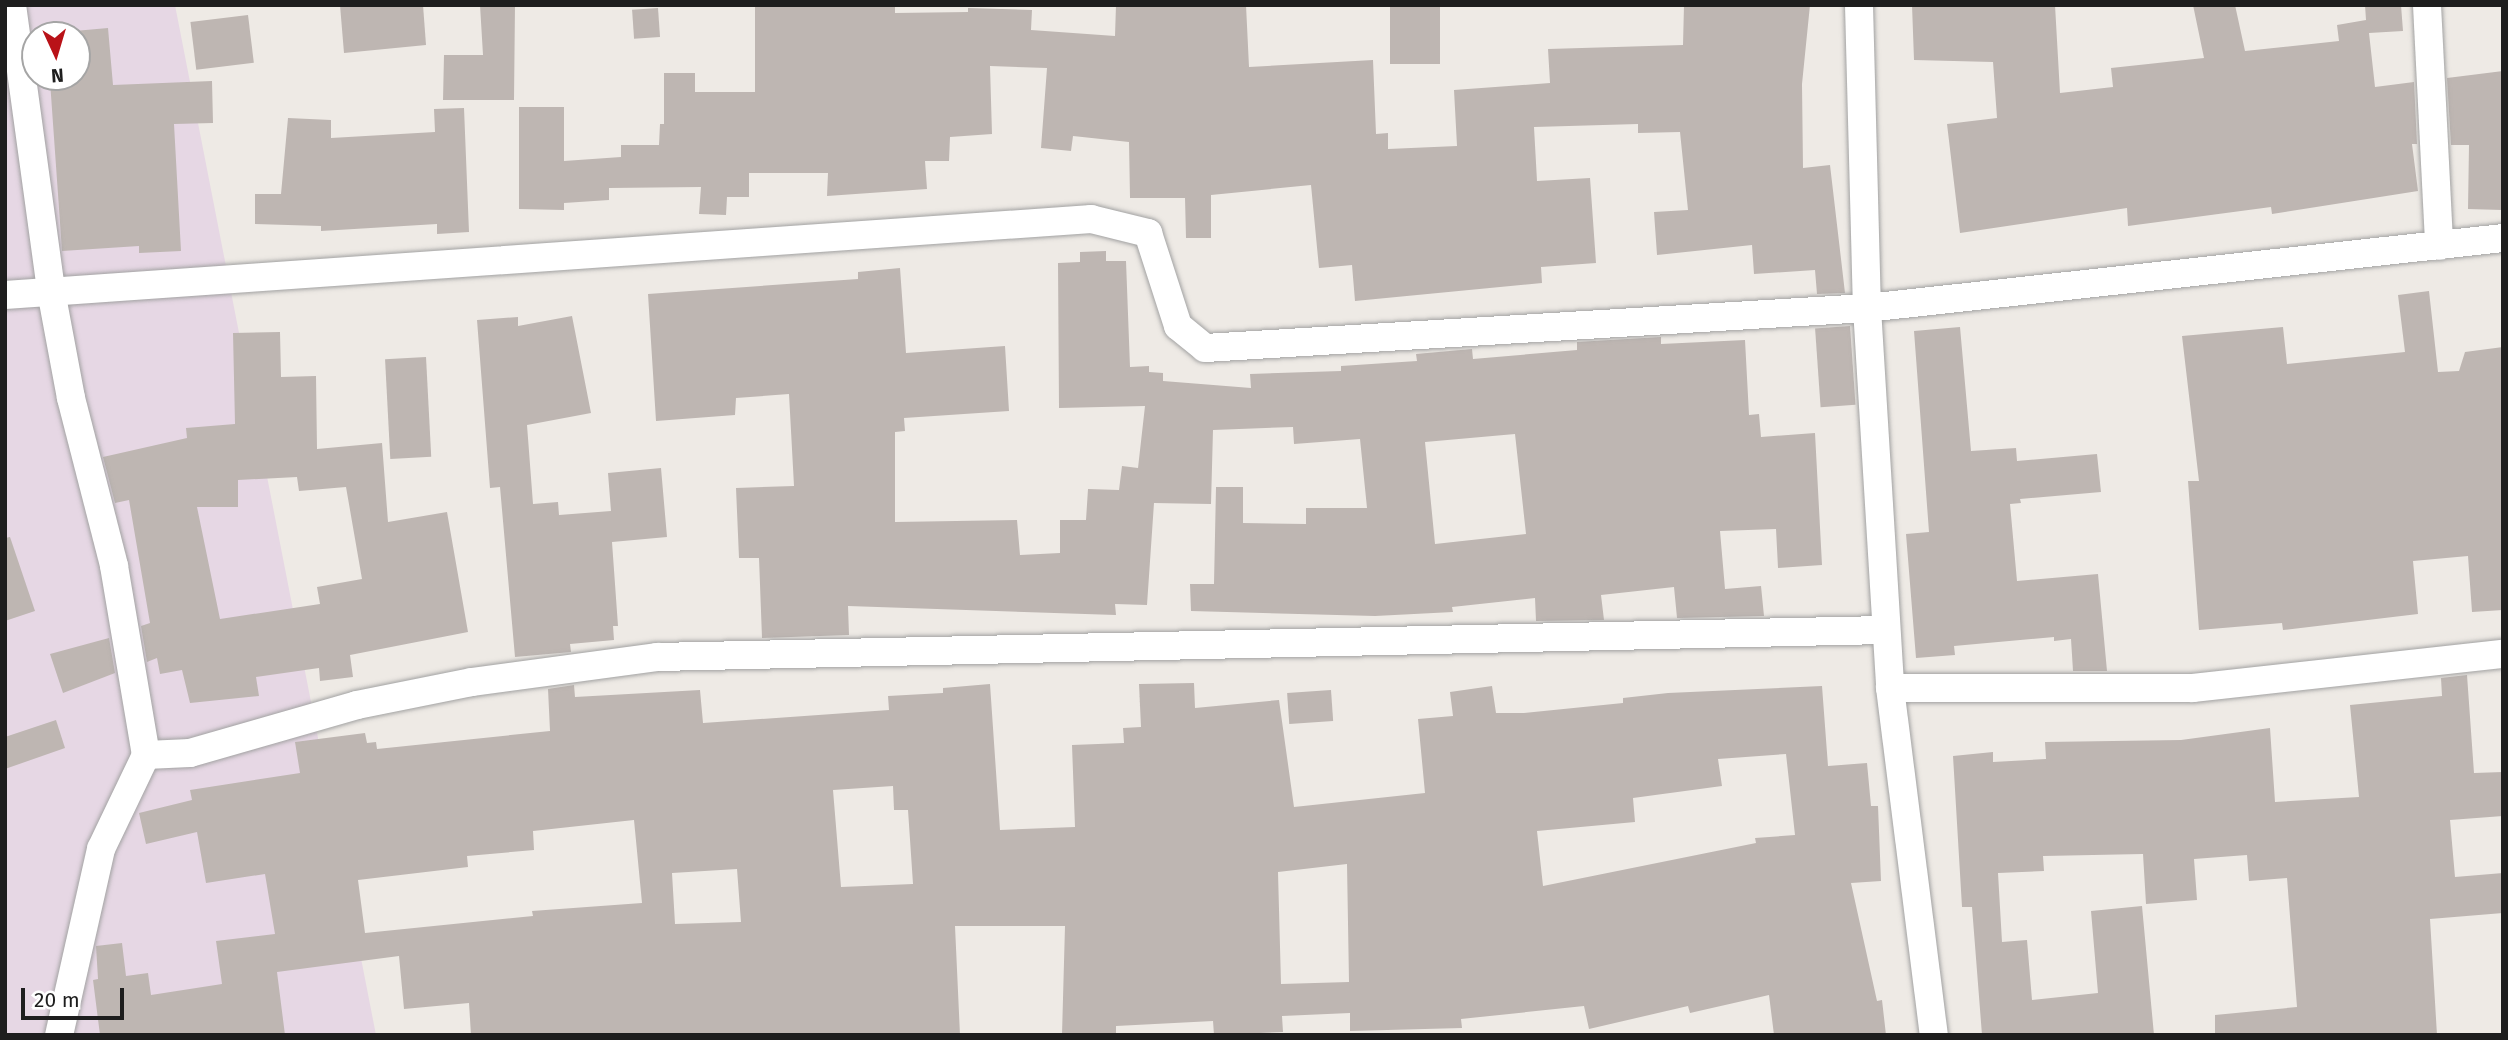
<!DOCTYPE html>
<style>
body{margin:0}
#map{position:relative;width:2508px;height:1040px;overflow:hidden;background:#eeeae5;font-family:"Fira Sans",sans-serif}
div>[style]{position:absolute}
.industrial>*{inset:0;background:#e6d7e4}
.building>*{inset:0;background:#beb6b2;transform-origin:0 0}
.roads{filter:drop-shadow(0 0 2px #a2a2a2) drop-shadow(0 0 2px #a2a2a2)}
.street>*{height:28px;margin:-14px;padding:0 14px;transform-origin:14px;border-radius:14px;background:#fff}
span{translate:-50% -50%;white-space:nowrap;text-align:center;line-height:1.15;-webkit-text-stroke:5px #fff;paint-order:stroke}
.frame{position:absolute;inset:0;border:7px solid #1e1e1e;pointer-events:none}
.north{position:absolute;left:21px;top:21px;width:70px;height:70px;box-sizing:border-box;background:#fff;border:2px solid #a5a5a5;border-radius:50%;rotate:176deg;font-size:19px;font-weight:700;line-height:28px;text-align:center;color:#1e1e1e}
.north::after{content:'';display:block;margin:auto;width:24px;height:32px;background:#b91218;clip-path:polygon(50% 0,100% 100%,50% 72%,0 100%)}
.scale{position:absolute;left:21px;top:988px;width:103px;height:32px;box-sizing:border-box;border:4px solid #1e1e1e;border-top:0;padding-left:9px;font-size:21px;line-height:24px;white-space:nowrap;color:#1e1e1e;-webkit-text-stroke:5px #fff;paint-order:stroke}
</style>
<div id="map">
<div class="industrial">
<div style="clip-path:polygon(evenodd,5px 5px,175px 5px,376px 1035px,5px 1035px,5px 5px,35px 35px,77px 35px,77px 77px,35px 77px,35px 35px)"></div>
</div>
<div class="building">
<div style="clip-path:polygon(340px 5px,423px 5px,426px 45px,344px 53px)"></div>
<div style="clip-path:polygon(480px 5px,515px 5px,514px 100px,443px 100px,444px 55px,483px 55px)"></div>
<div style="clip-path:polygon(755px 5px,895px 5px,895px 13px,968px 12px,968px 8px,1032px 10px,1031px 30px,1115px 36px,1116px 5px,1246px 5px,1249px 67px,1373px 60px,1376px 134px,1388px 133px,1388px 149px,1457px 146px,1454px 90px,1550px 83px,1548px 49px,1683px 45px,1684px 5px,1810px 5px,1802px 84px,1803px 168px,1830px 165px,1845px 293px,1817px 294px,1815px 270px,1754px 274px,1752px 245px,1657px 255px,1654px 212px,1688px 210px,1680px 132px,1638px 133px,1638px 124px,1534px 127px,1537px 181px,1590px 178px,1596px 263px,1541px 267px,1542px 283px,1355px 301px,1352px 265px,1319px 268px,1311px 185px,1211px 195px,1211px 238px,1186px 238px,1185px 198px,1130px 198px,1129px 142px,1073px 136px,1071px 151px,1041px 148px,1047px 68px,990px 66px,992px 134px,950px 137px,949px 161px,925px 161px,927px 189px,827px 196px,828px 173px,749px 173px,749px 197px,727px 197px,726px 215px,699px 214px,701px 187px,609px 188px,609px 200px,564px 203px,564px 210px,519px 209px,519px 107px,564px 107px,564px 161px,621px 157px,621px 145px,659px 145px,660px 124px,664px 124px,664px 73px,695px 73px,695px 92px,755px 92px)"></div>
<div style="left:1390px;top:5px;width:50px;height:59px"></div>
<div style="clip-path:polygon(1912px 5px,2055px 5px,2060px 93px,2113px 87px,2111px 68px,2204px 58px,2193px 5px,2235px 5px,2245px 51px,2339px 41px,2337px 25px,2366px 20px,2365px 5px,2401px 5px,2403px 31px,2369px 33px,2375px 87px,2414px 82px,2417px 144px,2412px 144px,2418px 191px,2272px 214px,2271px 207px,2128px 226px,2127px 208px,1960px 233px,1947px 124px,1997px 118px,1993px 62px,1914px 60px)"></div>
<div style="left:658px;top:8px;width:29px;height:26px;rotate:86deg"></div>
<div style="left:248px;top:15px;width:48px;height:58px;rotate:83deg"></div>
<div style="clip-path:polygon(108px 28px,113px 85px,212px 81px,213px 123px,174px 124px,181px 251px,139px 253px,139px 246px,62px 251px,50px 81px,45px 77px,77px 77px,77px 35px,41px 34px)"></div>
<div style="clip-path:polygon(2503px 71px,2502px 210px,2468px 209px,2469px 145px,2451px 145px,2447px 78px)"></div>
<div style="clip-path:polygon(464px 108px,469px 232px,437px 234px,437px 224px,321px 231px,321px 226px,255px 224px,255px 194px,281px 194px,288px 118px,331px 120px,331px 138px,435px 132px,434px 109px)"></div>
<div style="clip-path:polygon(evenodd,1106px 251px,1106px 261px,1126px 261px,1130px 367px,1149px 366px,1149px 372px,1163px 373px,1163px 381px,1251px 388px,1250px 374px,1341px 371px,1341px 366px,1417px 361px,1416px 354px,1472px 349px,1473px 359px,1577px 350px,1577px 342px,1661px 337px,1661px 344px,1745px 340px,1749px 415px,1759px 414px,1761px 437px,1815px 433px,1822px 565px,1778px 568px,1776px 529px,1720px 531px,1725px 589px,1761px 586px,1764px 616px,1677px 618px,1674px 587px,1601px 595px,1604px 620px,1536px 621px,1535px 598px,1452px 607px,1453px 612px,1375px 616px,1191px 611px,1190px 584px,1214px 584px,1216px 487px,1243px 487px,1243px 523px,1306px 524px,1306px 508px,1367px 508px,1360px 439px,1294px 444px,1293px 427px,1213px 430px,1211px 504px,1154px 503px,1147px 605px,1115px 604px,1116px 615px,848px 606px,849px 635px,762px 638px,759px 558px,739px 558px,736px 488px,794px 486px,789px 394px,736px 398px,735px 415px,656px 421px,648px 294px,858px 279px,858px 272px,900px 268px,906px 353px,1005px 346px,1009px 411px,904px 418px,905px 431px,895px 432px,895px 522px,1017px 520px,1020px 555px,1060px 553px,1060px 520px,1086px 520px,1088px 489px,1119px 490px,1122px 466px,1138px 468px,1145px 406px,1059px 408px,1058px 263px,1080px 262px,1080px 252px,1106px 251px,1515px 434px,1526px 534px,1435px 544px,1425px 442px,1515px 434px)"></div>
<div style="clip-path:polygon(2429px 291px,2438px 372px,2459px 371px,2465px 352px,2503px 347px,2503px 610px,2472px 612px,2468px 556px,2413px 561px,2418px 614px,2283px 630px,2282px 623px,2199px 630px,2188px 481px,2199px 481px,2182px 336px,2283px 327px,2287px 364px,2405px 352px,2398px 295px)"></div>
<div style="clip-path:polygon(572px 316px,591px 413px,527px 425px,533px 504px,558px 502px,559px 515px,611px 511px,608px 473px,661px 468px,667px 537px,612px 542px,618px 626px,613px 626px,614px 640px,570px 644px,571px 652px,515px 657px,500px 487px,490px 488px,477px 320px,518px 317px,518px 326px)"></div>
<div style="left:1850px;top:326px;width:79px;height:35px;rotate:86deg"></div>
<div style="clip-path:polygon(1960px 327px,1971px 451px,2016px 448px,2017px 461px,2097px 454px,2101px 492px,2020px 499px,2021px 503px,2010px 504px,2017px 581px,2098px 574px,2107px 671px,2073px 671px,2071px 639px,2054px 641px,2054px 637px,1954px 646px,1955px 655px,1916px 658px,1906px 534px,1929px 532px,1914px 331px)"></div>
<div style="clip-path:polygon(evenodd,280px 332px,281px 377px,316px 376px,317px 449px,382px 443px,388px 522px,447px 512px,468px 632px,350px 655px,353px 677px,320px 681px,319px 668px,256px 677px,259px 696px,190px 703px,182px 670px,160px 674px,157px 658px,147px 662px,141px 626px,150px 623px,129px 500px,115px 503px,103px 457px,187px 438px,186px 428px,235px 424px,233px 333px,280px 332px,297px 477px,299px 491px,346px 487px,362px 579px,317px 587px,320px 604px,220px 619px,197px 507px,238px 507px,238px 480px,297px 477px)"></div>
<div style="left:426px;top:357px;width:100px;height:41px;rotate:87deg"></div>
<div style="clip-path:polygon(10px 537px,35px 611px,5px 621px,5px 538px)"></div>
<div style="clip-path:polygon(109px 638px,115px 673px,63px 693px,50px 654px)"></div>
<div style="clip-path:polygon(2467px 675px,2474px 773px,2503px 772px,2503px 816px,2450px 820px,2455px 877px,2503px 873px,2503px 913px,2430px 919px,2437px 1035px,2215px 1035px,2215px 1015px,2297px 1007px,2287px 878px,2249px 881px,2247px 855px,2194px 859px,2197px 900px,2146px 904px,2143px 854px,2043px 856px,2044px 871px,1998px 873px,2002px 942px,2027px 940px,2032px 1000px,2098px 993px,2091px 911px,2142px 906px,2154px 1035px,1982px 1035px,1972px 907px,1962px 907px,1953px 756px,1993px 752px,1993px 762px,2046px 759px,2045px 742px,2181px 740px,2270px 728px,2275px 802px,2359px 797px,2350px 705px,2442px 696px,2441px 678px)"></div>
<div style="clip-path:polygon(evenodd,1194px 683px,1195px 708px,1279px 700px,1294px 807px,1425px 793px,1418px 719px,1453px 716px,1450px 692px,1492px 686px,1496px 713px,1524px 713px,1623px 703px,1623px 698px,1668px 693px,1822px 686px,1828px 766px,1867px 763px,1871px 806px,1878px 806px,1881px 881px,1851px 883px,1877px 1001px,1882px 1000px,1886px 1035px,1774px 1035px,1769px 995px,1690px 1013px,1688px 1006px,1589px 1029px,1584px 1006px,1461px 1019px,1462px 1028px,1350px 1031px,1350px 1013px,1282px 1016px,1283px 1032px,1214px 1035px,1213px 1021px,1116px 1026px,1116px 1035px,1062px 1035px,1065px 926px,955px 926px,960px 1035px,471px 1035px,469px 1003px,404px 1009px,399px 956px,277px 972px,285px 1035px,100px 1035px,93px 980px,98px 979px,96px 946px,122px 943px,126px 976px,148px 973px,151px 995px,222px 984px,216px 941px,275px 934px,265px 874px,206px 883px,197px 832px,146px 844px,139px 813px,192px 800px,190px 790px,300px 773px,295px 742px,365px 733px,367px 743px,376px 742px,377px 749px,550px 731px,548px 689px,574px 685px,575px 697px,700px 690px,703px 723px,889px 710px,888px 696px,943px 693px,943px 688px,990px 684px,1000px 830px,1075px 827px,1072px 745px,1124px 743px,1123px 728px,1141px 727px,1139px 684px,1194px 683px,1786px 754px,1795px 835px,1755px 838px,1756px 843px,1543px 886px,1537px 831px,1635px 822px,1633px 798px,1722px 786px,1718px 759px,1786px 754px,1194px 683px,893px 786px,894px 810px,908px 810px,913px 884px,841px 887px,833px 790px,893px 786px,1194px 683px,634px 820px,642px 903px,532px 911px,533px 916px,365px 933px,358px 880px,468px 867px,467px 856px,534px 850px,533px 831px,634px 820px,1194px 683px,1347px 864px,1349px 982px,1281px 984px,1278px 872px,1347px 864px,1194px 683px,737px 869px,741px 922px,675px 924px,672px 873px,737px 869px)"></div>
<div style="left:1331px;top:690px;width:31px;height:44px;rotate:86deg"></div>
<div style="clip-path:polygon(56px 720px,65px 748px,5px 769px,5px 737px)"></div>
</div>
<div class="roads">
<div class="street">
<div style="left:12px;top:5px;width:289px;rotate:82.2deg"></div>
<div style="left:51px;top:291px;width:109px;rotate:79.4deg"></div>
<div style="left:71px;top:398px;width:173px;rotate:75.6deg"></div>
<div style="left:114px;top:566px;width:192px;rotate:80.4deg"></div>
<div style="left:146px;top:755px;width:104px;rotate:115.6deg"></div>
<div style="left:101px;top:849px;width:191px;rotate:102.7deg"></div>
<div style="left:1859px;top:5px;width:303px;rotate:88.5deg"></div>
<div style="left:1867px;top:308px;width:381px;rotate:86.5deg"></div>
<div style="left:1890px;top:688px;width:350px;rotate:82.8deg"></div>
<div style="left:2427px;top:5px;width:241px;rotate:87.1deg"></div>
<div style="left:5px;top:295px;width:1089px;rotate:-4deg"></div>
<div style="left:1091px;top:219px;width:59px;rotate:13.8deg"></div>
<div style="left:1148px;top:233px;width:98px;rotate:72.1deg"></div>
<div style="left:1178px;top:326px;width:35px;rotate:39deg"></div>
<div style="left:1205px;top:348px;width:663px;rotate:-3.46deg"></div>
<div style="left:1867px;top:308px;width:640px;rotate:-6.28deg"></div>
<div style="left:1890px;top:688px;width:303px"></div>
<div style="left:2193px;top:688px;width:312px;rotate:-6.3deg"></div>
<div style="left:146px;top:755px;width:44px;rotate:-2.6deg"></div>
<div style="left:190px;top:753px;width:174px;rotate:-16deg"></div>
<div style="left:357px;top:705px;width:117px;rotate:-11.3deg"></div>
<div style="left:472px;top:682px;width:187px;rotate:-7.7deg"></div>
<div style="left:657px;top:657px;width:1229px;rotate:-1.26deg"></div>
</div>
</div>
<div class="frame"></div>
<div class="north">N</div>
<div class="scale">20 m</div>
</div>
